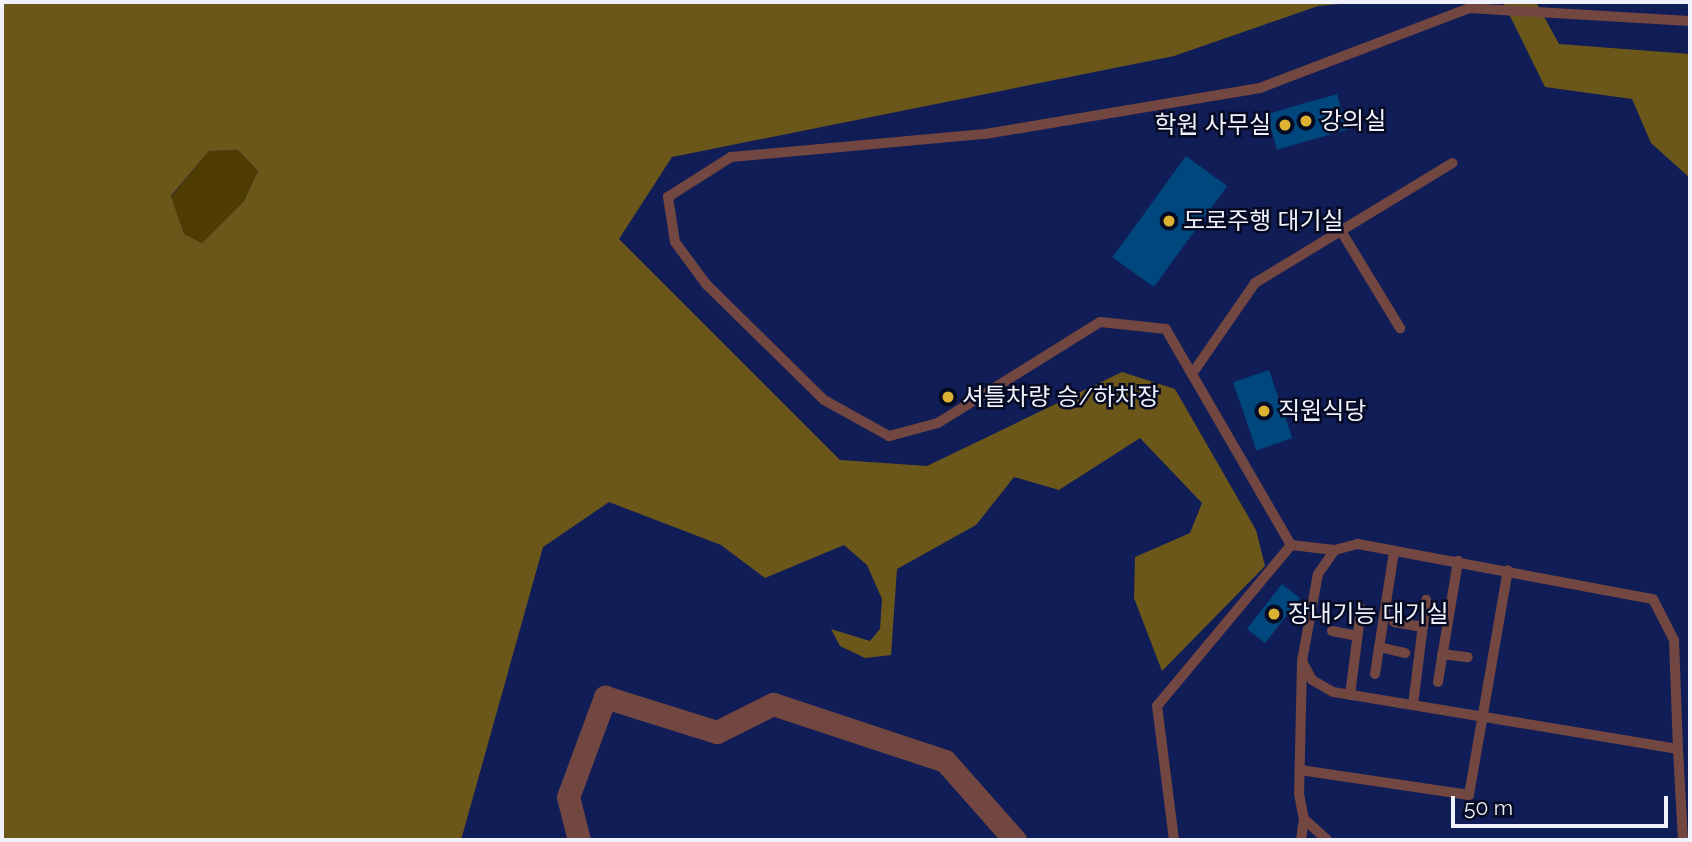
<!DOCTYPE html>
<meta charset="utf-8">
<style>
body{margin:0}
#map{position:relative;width:1692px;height:842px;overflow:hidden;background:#111d56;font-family:Raleway,"Noto Sans KR",sans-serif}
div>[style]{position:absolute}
.green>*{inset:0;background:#4f3c00}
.forest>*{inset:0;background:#6c571a}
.building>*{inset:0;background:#00477d;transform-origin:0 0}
.service>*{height:10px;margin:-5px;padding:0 5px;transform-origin:5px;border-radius:5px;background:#734741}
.minor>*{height:23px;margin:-11.5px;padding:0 11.5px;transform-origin:11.5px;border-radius:11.5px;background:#734741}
.dots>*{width:19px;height:19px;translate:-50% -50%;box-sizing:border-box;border:4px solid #060b23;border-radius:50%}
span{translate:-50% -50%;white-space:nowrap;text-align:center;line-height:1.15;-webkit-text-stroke:5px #060b23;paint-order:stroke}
.poi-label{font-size:24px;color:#eff2fa}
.left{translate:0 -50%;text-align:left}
.right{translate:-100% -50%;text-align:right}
.frame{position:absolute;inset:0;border:4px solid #eff2fa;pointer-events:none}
.scale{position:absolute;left:1451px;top:796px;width:217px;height:32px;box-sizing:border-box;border:4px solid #eff2fa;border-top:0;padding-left:9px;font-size:21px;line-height:24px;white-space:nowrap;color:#eff2fa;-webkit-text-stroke:5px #060b23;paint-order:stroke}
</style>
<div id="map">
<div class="green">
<div style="clip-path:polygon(238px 150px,258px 171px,244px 201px,202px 243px,184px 234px,171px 197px,209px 151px)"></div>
</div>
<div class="forest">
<div style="clip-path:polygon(evenodd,2px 2px,1363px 2px,1318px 6px,1174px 56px,672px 157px,619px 239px,840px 460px,927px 466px,1122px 372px,1175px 389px,1256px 530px,1265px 566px,1162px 671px,1134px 598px,1135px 557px,1190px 533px,1202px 503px,1140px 438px,1059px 490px,1014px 477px,976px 525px,897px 569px,891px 655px,865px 658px,840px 646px,831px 629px,870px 641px,880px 629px,882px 599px,867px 565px,844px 545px,765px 578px,721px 545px,609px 502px,543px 547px,461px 840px,2px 840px,2px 2px,238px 150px,258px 171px,244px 201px,202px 243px,184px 234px,171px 196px,209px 151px,238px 150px)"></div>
<div style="clip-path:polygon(1503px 2px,1536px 2px,1559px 44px,1690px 54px,1690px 178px,1651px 143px,1632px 99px,1545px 87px)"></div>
</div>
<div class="building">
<div style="left:1337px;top:94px;width:37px;height:73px;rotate:74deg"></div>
<div style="left:1186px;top:156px;width:51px;height:125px;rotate:36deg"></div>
<div style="left:1269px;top:370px;width:72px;height:38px;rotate:71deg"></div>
<div style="left:1282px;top:584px;width:23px;height:57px;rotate:38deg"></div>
</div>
<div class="service">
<div style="left:1341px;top:231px;width:114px;rotate:58.7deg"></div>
<div style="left:1192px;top:374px;width:111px;rotate:-55.3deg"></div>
<div style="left:1255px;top:283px;width:231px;rotate:-31.3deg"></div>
<div style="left:1358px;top:544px;width:300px;rotate:10.6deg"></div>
<div style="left:1653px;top:599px;width:46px;rotate:62.9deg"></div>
<div style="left:1674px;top:640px;width:109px;rotate:87.9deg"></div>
<div style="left:1678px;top:749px;width:350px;rotate:-170.6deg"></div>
<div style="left:1333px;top:692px;width:24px;rotate:-150deg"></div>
<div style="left:1312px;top:680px;width:21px;rotate:-118deg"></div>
<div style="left:1302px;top:661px;width:88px;rotate:-79.6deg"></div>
<div style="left:1318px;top:574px;width:29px;rotate:-55deg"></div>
<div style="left:1335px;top:550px;width:24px;rotate:-15deg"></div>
<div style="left:1291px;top:545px;width:44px;rotate:6.5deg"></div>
<div style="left:1394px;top:622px;width:29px;rotate:10deg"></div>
<div style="left:1332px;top:631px;width:25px;rotate:11deg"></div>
<div style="left:1379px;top:647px;width:27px;rotate:13deg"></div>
<div style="left:1442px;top:654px;width:26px;rotate:7deg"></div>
<div style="left:1302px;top:664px;width:130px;rotate:91.3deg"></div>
<div style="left:1299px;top:794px;width:25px;rotate:79deg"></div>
<div style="left:1304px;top:819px;width:31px;rotate:42deg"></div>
<div style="left:1375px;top:674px;width:124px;rotate:-81.2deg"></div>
<div style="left:1438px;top:682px;width:123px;rotate:-80.6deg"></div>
<div style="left:1350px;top:695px;width:87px;rotate:-82.7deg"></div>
<div style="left:1413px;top:705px;width:106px;rotate:-82.9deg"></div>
<div style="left:1678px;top:749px;width:91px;rotate:86.9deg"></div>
<div style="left:1300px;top:770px;width:171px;rotate:8.4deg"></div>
<div style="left:1469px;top:795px;width:228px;rotate:-80.2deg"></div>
<div style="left:1174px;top:840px;width:135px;rotate:-97.2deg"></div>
<div style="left:1157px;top:706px;width:209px;rotate:-50.2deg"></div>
<div style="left:1291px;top:545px;width:250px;rotate:-120.1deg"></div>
<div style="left:1166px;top:329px;width:66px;rotate:-173.9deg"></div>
<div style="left:1100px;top:322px;width:191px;rotate:148.1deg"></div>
<div style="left:938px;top:423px;width:51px;rotate:165.1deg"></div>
<div style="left:889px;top:436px;width:74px;rotate:-151deg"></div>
<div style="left:824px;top:400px;width:165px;rotate:-135.5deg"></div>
<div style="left:706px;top:284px;width:52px;rotate:-126.4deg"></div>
<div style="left:675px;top:242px;width:46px;rotate:-98.8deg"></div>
<div style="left:668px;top:197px;width:75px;rotate:-32.4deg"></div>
<div style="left:731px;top:157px;width:255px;rotate:-5.2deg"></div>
<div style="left:985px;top:134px;width:279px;rotate:-9.5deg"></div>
<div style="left:1260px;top:88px;width:224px;rotate:-20.9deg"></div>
<div style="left:1469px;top:8px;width:221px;rotate:3.4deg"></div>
<div style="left:1301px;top:840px;width:21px;rotate:-82deg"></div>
</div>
<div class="minor">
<div style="left:579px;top:840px;width:44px;rotate:-104.3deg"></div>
<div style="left:568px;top:797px;width:107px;rotate:-69.7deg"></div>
<div style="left:605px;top:697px;width:117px;rotate:17.4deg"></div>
<div style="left:717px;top:732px;width:63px;rotate:-26.6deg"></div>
<div style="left:773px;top:704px;width:181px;rotate:18.3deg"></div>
<div style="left:945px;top:761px;width:106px;rotate:48.5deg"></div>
</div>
<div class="dots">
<div style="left:1306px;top:121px;background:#dcb233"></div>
<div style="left:1285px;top:125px;background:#dcb233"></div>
<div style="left:1169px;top:221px;background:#dcb233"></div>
<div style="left:948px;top:397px;background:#dcb233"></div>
<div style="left:1264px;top:411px;background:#dcb233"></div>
<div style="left:1274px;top:614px;background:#dcb233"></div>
</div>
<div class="poi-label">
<span class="left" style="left:1320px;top:121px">강의실</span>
<span class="right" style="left:1271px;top:125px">학원 사무실</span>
<span class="left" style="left:1183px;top:221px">도로주행 대기실</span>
<span class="left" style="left:962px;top:397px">셔틀차량 승/하차장</span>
<span class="left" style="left:1278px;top:411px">직원식당</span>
<span class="left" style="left:1288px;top:614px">장내기능 대기실</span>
</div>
<div class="frame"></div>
<div class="scale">50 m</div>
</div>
